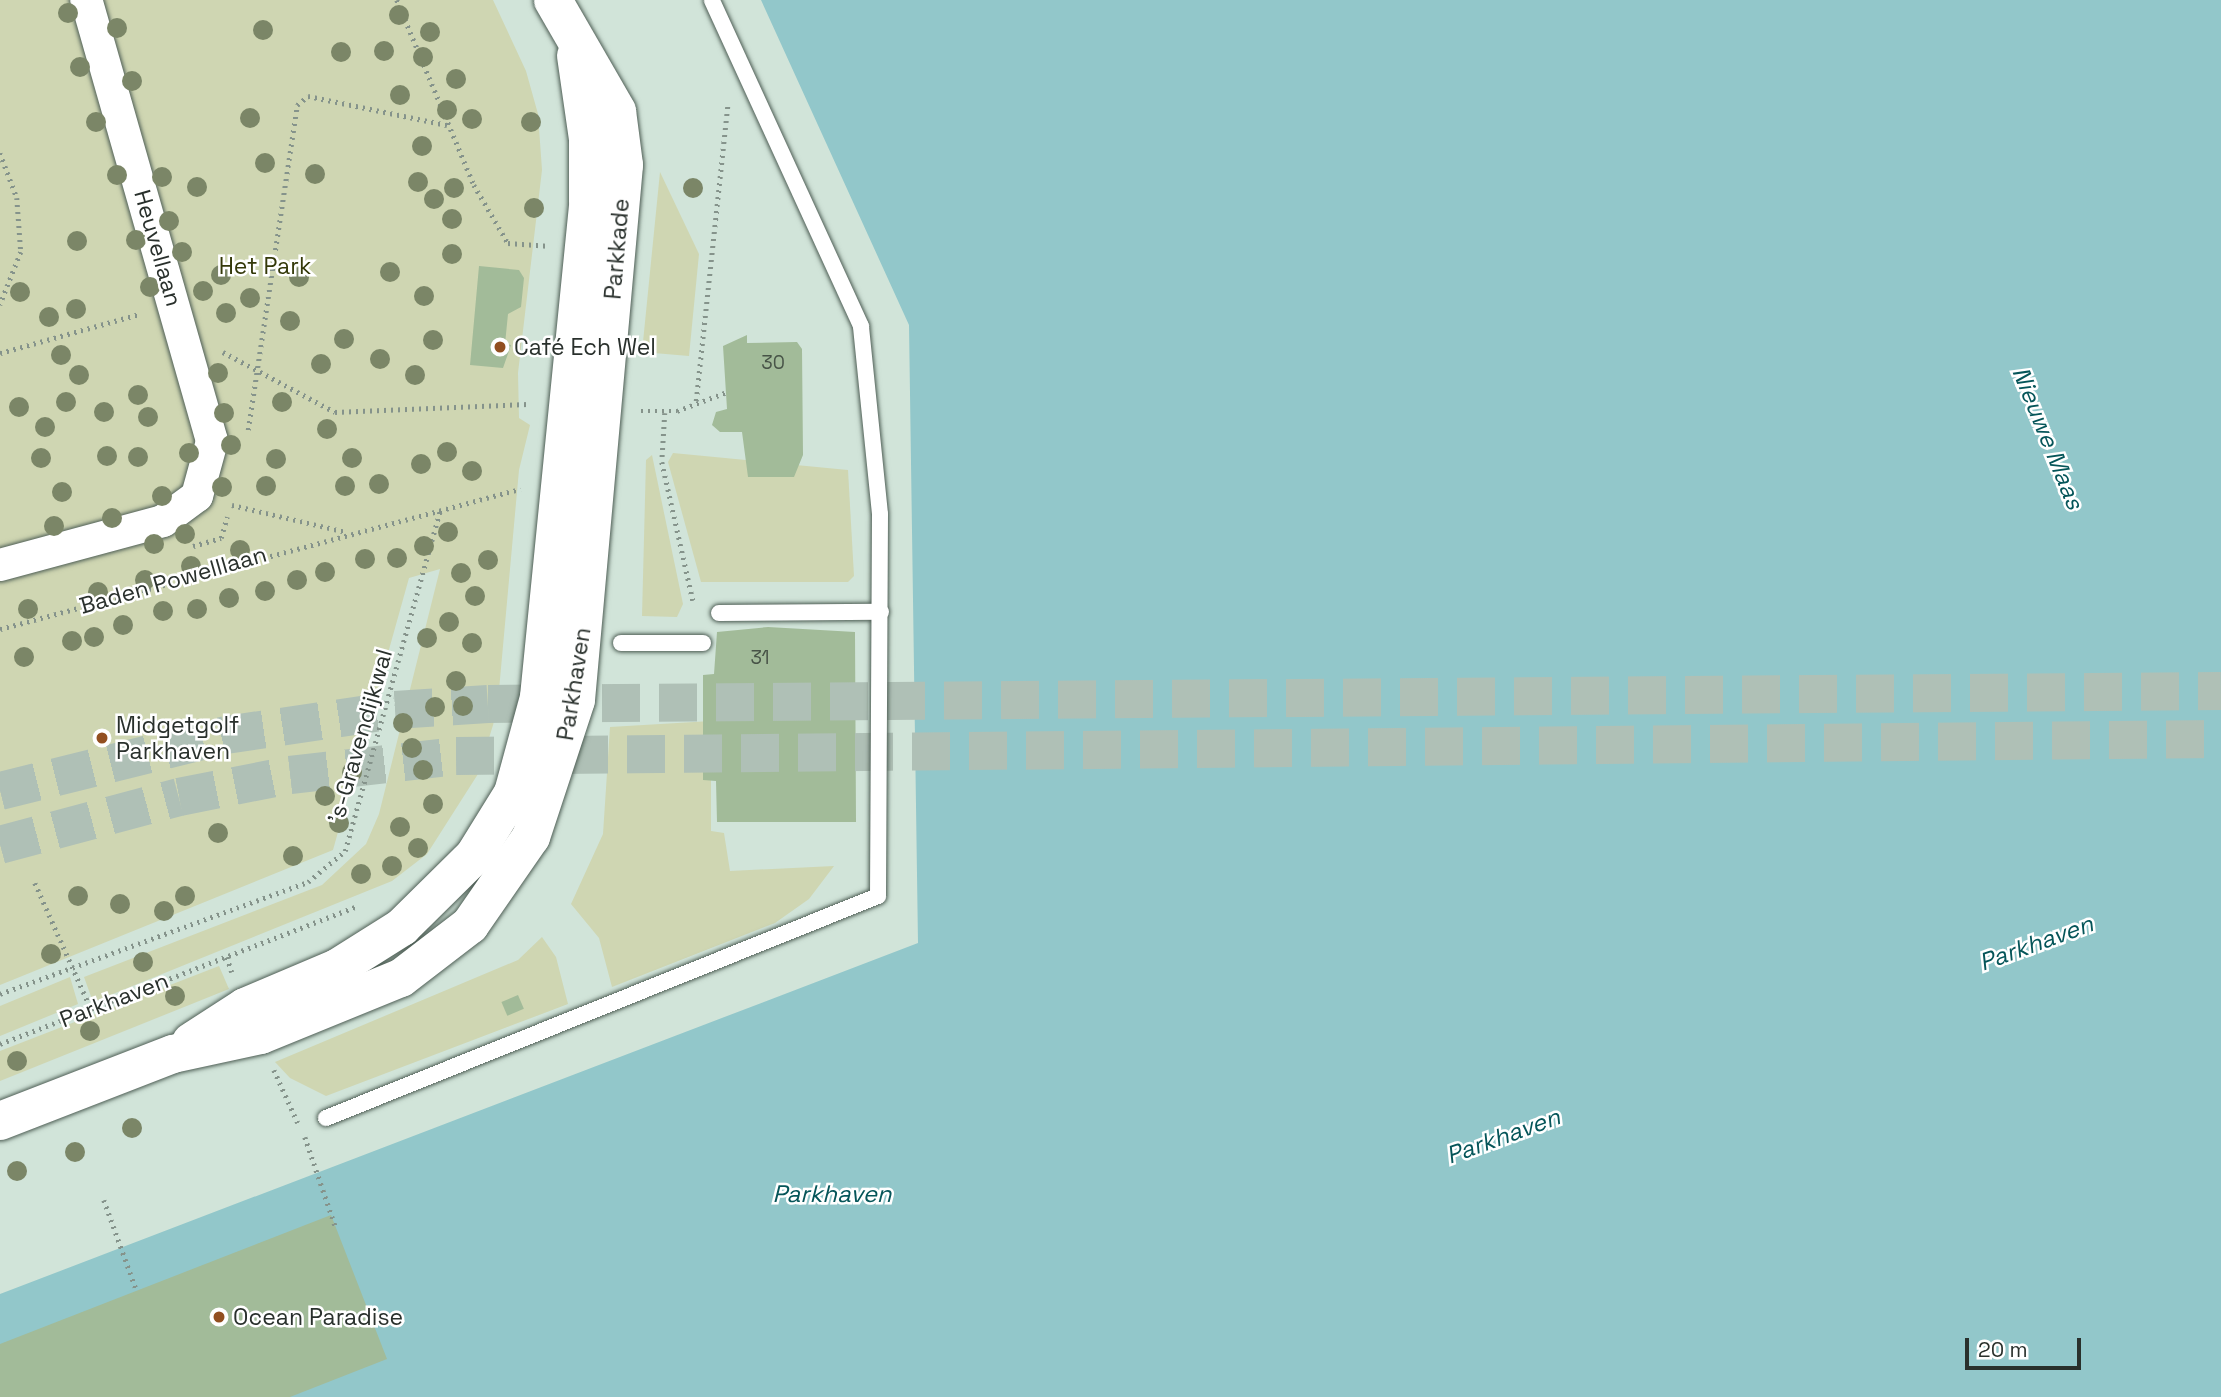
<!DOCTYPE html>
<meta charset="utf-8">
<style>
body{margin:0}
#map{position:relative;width:2221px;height:1397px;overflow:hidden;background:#d1e4d9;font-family:"Space Grotesk",sans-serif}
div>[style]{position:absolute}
.green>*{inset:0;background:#cfd6b2}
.water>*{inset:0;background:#92c7ca}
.building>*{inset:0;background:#a2bb99;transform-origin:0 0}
.trunk-tunnel>*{height:38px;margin-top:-19px;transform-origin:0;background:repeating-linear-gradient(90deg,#afc0b6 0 38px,transparent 0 57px)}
.path>*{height:4.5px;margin-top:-2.25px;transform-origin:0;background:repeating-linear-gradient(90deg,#85938b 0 2px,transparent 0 7px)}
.roads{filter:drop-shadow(0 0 2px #4e5e55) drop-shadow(0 0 2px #4e5e55)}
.service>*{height:16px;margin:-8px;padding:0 8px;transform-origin:8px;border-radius:8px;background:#fff}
.minor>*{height:32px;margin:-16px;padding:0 16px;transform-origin:16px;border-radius:16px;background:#fff}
.tertiary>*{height:38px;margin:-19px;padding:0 19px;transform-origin:19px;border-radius:19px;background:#fff}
.trees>*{width:20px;height:20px;margin:-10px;border-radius:50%;background:#7b8667}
.dots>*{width:19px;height:19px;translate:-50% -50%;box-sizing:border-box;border:4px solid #fff;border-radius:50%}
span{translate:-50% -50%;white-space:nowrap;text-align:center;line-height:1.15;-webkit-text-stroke:5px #fff;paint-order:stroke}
.number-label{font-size:19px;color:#475347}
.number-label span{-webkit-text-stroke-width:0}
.street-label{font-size:23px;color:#29302c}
.park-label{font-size:23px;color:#343909}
.poi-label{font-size:23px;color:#29302c}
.left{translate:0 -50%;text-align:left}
.water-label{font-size:24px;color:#055559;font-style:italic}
.scale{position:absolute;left:1965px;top:1338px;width:116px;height:32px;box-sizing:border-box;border:4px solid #29302c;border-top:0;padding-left:9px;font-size:21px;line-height:24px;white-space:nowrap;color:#29302c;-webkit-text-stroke:5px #fff;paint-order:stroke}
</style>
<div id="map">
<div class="green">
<div style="clip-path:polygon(0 0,493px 0,526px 71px,538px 114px,542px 170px,518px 373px,519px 418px,530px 425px,519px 470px,497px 712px,478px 774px,427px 854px,392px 881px,93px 1002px,84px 977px,322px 885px,366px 844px,379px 814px,440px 569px,409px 578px,333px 850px,0 985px)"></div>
<div style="clip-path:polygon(660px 172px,699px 254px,689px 356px,642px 352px)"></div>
<div style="clip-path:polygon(673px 453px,848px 470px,854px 576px,848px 582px,701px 582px,668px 462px)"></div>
<div style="clip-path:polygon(652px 455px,683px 604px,677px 617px,642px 616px,646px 460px)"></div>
<div style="clip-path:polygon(711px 721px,711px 831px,724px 833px,730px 871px,834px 866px,809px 899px,775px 923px,612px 987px,599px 938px,571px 904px,603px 834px,610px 727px)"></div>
<div style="clip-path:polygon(542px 937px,556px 957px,568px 1004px,326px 1096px,290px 1078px,275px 1062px,518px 960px)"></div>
<div style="clip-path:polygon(219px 966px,229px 989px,0 1081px,0 1051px)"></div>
<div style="clip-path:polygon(70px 977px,78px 1004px,0 1036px,0 1006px)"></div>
</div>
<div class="water">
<div style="clip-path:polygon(761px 0,2221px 0,2221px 1397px,0 1397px,0 1294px,918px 943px,909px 325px)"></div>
</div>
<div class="building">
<div style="clip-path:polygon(479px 266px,519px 270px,524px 278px,521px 307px,508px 314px,505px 344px,511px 345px,503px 368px,470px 365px)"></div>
<div style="clip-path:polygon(747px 335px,747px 343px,797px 342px,802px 349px,803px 455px,794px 477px,748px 477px,742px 432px,720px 432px,712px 425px,716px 412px,727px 409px,723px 346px)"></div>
<div style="clip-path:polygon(768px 627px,855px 632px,856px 822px,717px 822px,716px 781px,703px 780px,703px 675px,714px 674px,717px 632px)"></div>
<div style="left:518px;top:995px;width:15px;height:18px;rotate:67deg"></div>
<div style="clip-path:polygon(331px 1215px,387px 1359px,290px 1397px,0 1397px,0 1344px)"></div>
</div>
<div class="trunk-tunnel">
<div style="left:0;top:791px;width:233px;rotate:-13.9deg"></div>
<div style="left:226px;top:735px;width:171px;rotate:-8.4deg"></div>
<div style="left:395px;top:710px;width:93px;rotate:-3.7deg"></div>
<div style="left:488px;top:704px;width:1733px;rotate:-0.43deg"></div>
<div style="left:0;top:845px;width:185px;rotate:-15deg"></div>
<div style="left:179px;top:797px;width:113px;rotate:-11.2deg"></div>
<div style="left:290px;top:775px;width:167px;rotate:-6.5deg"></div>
<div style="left:456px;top:756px;width:1765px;rotate:-0.55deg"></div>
</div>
<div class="path">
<div style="left:397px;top:0;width:200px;rotate:67.4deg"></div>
<div style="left:474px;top:185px;width:67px;rotate:59.6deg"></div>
<div style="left:508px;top:243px;width:39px;rotate:4deg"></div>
<div style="left:0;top:153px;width:48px;rotate:69.3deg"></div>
<div style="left:17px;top:198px;width:54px;rotate:85.8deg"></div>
<div style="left:21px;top:252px;width:57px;rotate:111.6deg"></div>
<div style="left:223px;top:352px;width:127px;rotate:28.2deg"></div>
<div style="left:335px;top:412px;width:193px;rotate:-2.4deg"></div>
<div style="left:0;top:353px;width:145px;rotate:-15.6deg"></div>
<div style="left:696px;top:401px;width:299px;rotate:-83.9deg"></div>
<div style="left:641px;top:411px;width:36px"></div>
<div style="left:677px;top:411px;width:53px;rotate:-20.8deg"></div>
<div style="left:665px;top:413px;width:49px;rotate:93.5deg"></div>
<div style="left:662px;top:462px;width:142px;rotate:77.4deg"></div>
<div style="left:248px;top:430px;width:329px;rotate:-81.4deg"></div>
<div style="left:297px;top:105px;width:14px;rotate:-39deg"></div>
<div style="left:308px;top:96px;width:142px;rotate:11.8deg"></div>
<div style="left:232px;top:505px;width:117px;rotate:13.3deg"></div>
<div style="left:193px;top:546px;width:29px;rotate:-16deg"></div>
<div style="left:221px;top:538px;width:22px;rotate:-74deg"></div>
<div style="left:0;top:629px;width:539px;rotate:-15.07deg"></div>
<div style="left:35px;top:883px;width:138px;rotate:66deg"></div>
<div style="left:227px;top:957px;width:16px;rotate:72deg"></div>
<div style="left:0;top:994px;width:328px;rotate:-20deg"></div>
<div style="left:308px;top:882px;width:48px;rotate:-40deg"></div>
<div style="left:345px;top:851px;width:354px;rotate:-74.4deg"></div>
<div style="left:0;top:1044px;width:383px;rotate:-21.1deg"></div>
<div style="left:274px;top:1070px;width:58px;rotate:65.6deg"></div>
<div style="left:305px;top:1137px;width:96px;rotate:71.2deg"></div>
<div style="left:104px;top:1200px;width:95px;rotate:70.2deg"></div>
</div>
<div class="roads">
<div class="service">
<div style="left:719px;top:613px;width:162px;rotate:-0.4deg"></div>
<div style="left:621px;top:643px;width:82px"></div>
<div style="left:326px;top:1118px;width:595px;rotate:-21.91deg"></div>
<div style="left:878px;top:896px;width:382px;rotate:-89.7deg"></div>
<div style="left:880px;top:514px;width:189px;rotate:-95.8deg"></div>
<div style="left:861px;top:326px;width:358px;rotate:-114.6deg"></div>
</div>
<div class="minor">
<div style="left:0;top:565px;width:169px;rotate:-15.1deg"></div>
<div style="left:163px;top:521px;width:42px;rotate:-36.3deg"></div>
<div style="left:197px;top:496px;width:57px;rotate:-74.7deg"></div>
<div style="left:212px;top:441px;width:459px;rotate:-105.9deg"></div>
</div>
<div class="tertiary">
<div style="left:191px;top:1042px;width:64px;rotate:-32.9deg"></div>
<div style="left:245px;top:1007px;width:100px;rotate:-23deg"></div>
<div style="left:337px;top:968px;width:77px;rotate:-32.2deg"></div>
<div style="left:402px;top:927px;width:101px;rotate:-44.6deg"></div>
<div style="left:474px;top:856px;width:74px;rotate:-58.2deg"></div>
<div style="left:513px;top:793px;width:99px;rotate:-74.8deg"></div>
<div style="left:539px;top:697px;width:497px;rotate:-84.3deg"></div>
<div style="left:588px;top:202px;width:63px;rotate:-90deg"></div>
<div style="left:588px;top:139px;width:84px;rotate:-98.2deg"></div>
<div style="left:0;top:1121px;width:186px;rotate:-21.2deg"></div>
<div style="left:173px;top:1054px;width:90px;rotate:-12.2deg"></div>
<div style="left:261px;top:1035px;width:151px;rotate:-22.2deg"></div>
<div style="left:401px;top:978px;width:87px;rotate:-37.5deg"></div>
<div style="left:470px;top:925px;width:107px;rotate:-55.3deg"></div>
<div style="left:531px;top:837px;width:144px;rotate:-71.8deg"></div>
<div style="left:576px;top:700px;width:537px;rotate:-84.87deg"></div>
<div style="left:624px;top:165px;width:54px;rotate:-97.4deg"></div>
<div style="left:617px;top:111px;width:128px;rotate:-120deg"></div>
</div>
</div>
<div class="trees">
<div style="left:68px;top:13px"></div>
<div style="left:399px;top:15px"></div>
<div style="left:117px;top:28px"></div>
<div style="left:263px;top:30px"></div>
<div style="left:430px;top:32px"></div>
<div style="left:384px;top:51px"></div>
<div style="left:341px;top:52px"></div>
<div style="left:423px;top:57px"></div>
<div style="left:80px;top:67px"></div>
<div style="left:456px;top:79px"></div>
<div style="left:132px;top:81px"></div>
<div style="left:400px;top:95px"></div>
<div style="left:447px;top:110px"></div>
<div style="left:250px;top:118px"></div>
<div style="left:472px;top:119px"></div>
<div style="left:96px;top:122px"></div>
<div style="left:531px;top:122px"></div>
<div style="left:422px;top:146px"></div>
<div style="left:265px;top:163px"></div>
<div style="left:315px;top:174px"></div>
<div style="left:117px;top:175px"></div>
<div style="left:162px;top:177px"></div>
<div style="left:418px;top:182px"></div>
<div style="left:197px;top:187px"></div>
<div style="left:454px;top:188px"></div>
<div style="left:693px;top:188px"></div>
<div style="left:434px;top:199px"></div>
<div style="left:534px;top:208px"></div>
<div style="left:452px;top:219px"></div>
<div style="left:169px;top:221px"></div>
<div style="left:136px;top:240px"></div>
<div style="left:77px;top:241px"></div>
<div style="left:182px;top:252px"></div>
<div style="left:452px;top:254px"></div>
<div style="left:390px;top:272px"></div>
<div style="left:221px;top:275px"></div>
<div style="left:299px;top:277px"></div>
<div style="left:150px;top:287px"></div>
<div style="left:203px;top:291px"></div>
<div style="left:20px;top:292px"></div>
<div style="left:424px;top:296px"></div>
<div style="left:250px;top:298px"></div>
<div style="left:76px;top:309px"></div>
<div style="left:226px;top:313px"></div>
<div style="left:49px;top:317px"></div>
<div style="left:290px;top:321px"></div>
<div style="left:344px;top:339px"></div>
<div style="left:433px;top:340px"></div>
<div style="left:61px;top:355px"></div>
<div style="left:380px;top:359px"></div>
<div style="left:321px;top:364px"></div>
<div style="left:218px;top:373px"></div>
<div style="left:79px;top:375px"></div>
<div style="left:415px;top:375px"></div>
<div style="left:138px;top:395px"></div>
<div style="left:66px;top:402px"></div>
<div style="left:282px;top:402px"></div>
<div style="left:19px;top:407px"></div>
<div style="left:104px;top:412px"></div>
<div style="left:224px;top:413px"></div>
<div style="left:148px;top:417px"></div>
<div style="left:45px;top:427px"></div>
<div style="left:327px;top:429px"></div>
<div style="left:231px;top:445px"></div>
<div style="left:447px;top:452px"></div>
<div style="left:189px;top:453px"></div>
<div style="left:107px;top:456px"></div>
<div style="left:138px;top:457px"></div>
<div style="left:41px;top:458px"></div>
<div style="left:352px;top:458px"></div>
<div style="left:276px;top:459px"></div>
<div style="left:421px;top:464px"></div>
<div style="left:472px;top:471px"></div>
<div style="left:379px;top:484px"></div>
<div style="left:266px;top:486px"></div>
<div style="left:345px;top:486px"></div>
<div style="left:222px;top:487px"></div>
<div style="left:62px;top:492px"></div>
<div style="left:162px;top:496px"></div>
<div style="left:112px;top:518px"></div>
<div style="left:54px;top:526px"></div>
<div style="left:448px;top:532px"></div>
<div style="left:185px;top:534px"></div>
<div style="left:154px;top:544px"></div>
<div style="left:424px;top:546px"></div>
<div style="left:240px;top:550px"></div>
<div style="left:397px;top:558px"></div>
<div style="left:365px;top:559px"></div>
<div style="left:488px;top:560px"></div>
<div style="left:191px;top:566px"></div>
<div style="left:325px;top:572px"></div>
<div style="left:461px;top:573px"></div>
<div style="left:145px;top:580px"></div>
<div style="left:297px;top:580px"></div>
<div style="left:265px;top:591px"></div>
<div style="left:98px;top:592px"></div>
<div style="left:475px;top:596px"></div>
<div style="left:229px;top:598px"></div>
<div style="left:28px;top:609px"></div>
<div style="left:197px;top:609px"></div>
<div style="left:163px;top:611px"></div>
<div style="left:449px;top:622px"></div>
<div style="left:123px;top:625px"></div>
<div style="left:94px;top:637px"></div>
<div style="left:427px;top:638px"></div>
<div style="left:72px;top:641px"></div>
<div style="left:472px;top:643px"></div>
<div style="left:24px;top:657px"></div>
<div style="left:456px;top:681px"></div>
<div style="left:463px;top:706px"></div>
<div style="left:435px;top:707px"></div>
<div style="left:403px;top:723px"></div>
<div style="left:412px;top:748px"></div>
<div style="left:423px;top:770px"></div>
<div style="left:352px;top:772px"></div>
<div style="left:325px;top:796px"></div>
<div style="left:433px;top:804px"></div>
<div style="left:339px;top:823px"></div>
<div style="left:400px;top:827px"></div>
<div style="left:218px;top:833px"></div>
<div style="left:418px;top:848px"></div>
<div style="left:293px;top:856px"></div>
<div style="left:392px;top:866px"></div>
<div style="left:361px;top:874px"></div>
<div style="left:78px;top:896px"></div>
<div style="left:185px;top:896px"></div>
<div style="left:120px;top:904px"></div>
<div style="left:164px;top:911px"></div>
<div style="left:51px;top:954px"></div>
<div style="left:143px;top:962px"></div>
<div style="left:175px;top:996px"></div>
<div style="left:90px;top:1031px"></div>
<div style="left:17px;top:1061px"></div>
<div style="left:132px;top:1128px"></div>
<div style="left:75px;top:1152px"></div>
<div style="left:17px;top:1171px"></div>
</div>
<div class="dots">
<div style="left:500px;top:347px;background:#924f20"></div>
<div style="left:102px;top:738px;background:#924f20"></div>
<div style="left:219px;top:1317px;background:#924f20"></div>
</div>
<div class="number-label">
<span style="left:773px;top:363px">30</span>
<span style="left:760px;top:658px">31</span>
</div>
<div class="street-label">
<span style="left:158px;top:248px;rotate:74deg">Heuvellaan</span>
<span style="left:617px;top:249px;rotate:-85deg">Parkkade</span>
<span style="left:173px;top:580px;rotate:-16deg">Baden Powelllaan</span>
<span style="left:574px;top:684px;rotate:-81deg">Parkhaven</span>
<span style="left:360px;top:736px;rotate:-74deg">'s-Gravendijkwal</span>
<span style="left:114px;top:1000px;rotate:-21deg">Parkhaven</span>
</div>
<div class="park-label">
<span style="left:265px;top:266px">Het Park</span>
</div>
<div class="poi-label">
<span class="left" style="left:514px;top:347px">Café Ech Wel</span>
<span class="left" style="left:116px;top:738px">Midgetgolf<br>Parkhaven</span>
<span class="left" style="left:233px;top:1317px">Ocean Paradise</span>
</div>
<div class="water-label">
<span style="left:2048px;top:438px;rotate:68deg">Nieuwe Maas</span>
<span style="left:2036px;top:943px;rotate:-20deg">Parkhaven</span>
<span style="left:1503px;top:1136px;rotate:-20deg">Parkhaven</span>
<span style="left:832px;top:1194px">Parkhaven</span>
</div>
<div class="scale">20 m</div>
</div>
